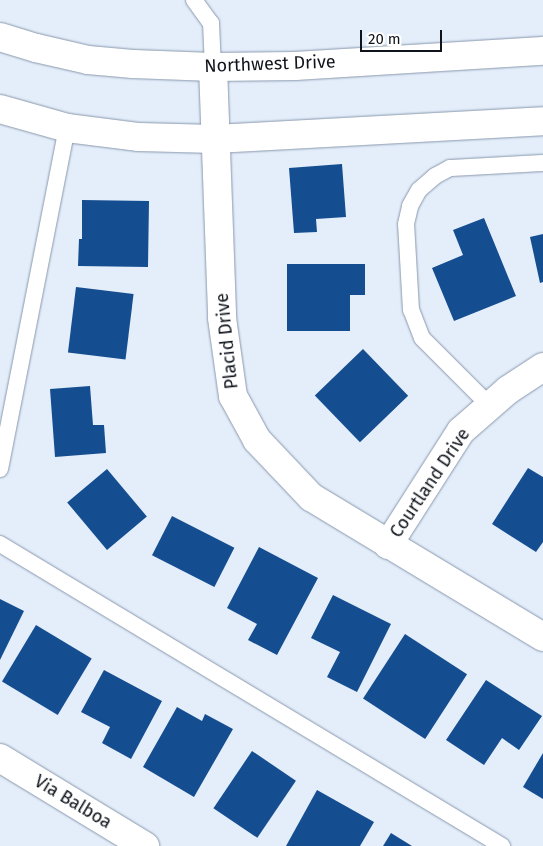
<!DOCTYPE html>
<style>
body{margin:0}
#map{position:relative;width:543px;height:846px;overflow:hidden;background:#e4eefb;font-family:"Fira Sans",sans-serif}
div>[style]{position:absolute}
.building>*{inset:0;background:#154e90;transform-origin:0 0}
.roads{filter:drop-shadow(0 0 1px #8998ac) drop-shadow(0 0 1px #8998ac)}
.lane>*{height:16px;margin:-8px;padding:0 8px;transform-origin:8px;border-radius:8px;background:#fff}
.street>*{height:28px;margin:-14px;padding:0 14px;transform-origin:14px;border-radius:14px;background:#fff}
.secondary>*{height:28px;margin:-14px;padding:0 14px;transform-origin:14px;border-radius:14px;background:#fff}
span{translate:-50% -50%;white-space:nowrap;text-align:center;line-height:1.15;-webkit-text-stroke:5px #fff;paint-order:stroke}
.street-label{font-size:18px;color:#0f141c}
.scale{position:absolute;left:360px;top:30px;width:82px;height:22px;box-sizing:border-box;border:2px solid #0f141c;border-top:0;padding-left:6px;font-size:15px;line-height:18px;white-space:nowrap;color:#0f141c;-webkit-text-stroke:4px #fff;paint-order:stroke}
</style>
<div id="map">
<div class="building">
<div style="clip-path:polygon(342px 164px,346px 217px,316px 219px,317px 232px,294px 233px,289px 168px)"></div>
<div style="clip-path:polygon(82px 200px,149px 201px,148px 267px,78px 266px,79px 239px,82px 239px)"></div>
<div style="clip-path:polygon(484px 218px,516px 296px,454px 321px,432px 268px,463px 255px,453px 230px)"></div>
<div style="clip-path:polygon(543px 234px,543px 282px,540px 283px,530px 237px)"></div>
<div style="clip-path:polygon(287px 264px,365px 264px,365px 295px,350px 295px,350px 331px,287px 331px)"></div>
<div style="left:76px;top:287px;width:58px;height:66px;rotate:7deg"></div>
<div style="left:363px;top:349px;width:65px;height:67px;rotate:46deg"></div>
<div style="clip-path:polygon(90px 386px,93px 425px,104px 425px,106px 453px,55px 457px,50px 389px)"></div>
<div style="clip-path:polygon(528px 468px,543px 477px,543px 542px,536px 552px,492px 524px)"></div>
<div style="left:107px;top:469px;width:62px;height:52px;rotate:50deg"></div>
<div style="left:172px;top:516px;width:70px;height:44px;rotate:27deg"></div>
<div style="clip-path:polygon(259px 547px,318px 578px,277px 655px,248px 640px,257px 624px,227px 608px)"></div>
<div style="clip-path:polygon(333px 595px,391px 624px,357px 692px,327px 677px,340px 652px,311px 638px)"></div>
<div style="clip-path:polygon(0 599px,24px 611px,0 660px)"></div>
<div style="left:36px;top:625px;width:65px;height:66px;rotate:31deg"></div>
<div style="left:405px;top:634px;width:74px;height:77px;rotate:33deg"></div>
<div style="clip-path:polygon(104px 670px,162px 701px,131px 759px,102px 743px,110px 727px,81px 712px)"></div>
<div style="clip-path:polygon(486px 680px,542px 716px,519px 750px,502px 738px,484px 765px,446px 740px)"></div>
<div style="clip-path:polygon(177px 707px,202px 721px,205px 714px,233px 729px,194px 797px,143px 767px)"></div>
<div style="left:252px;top:751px;width:53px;height:69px;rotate:34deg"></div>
<div style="clip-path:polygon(543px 753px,543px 799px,523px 787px)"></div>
<div style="clip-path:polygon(317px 790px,374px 822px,360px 846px,286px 846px)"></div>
<div style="clip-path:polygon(391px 833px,412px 846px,383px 846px)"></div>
</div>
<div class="roads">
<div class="lane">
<div style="left:194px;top:0;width:29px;rotate:54deg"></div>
<div style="left:211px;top:23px;width:44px;rotate:87.4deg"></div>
<div style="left:490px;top:406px;width:96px;rotate:-135deg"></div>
<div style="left:422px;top:338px;width:30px;rotate:-111deg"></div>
<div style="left:411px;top:310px;width:86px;rotate:-93.3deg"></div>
<div style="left:406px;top:224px;width:18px;rotate:-77deg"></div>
<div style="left:410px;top:206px;width:18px;rotate:-61deg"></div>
<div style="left:419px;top:190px;width:21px;rotate:-41deg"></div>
<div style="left:435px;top:176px;width:17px;rotate:-28deg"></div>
<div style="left:450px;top:168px;width:93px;rotate:-3.1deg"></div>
<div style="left:0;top:469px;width:348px;rotate:-78.9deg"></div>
<div style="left:0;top:544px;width:586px;rotate:31.03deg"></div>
</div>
<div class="street">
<div style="left:213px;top:67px;width:251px;rotate:87.9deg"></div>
<div style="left:222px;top:318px;width:79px;rotate:82deg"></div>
<div style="left:233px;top:396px;width:50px;rotate:61.4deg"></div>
<div style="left:257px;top:440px;width:79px;rotate:46.5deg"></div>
<div style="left:311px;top:497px;width:271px;rotate:31.1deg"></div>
<div style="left:388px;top:545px;width:135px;rotate:-57.4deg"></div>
<div style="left:461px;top:431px;width:62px;rotate:-41.1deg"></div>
<div style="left:508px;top:390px;width:42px;rotate:-33.3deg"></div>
<div style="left:0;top:758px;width:170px;rotate:31.3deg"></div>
</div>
<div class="secondary">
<div style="left:0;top:37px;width:38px;rotate:17deg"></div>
<div style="left:36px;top:48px;width:53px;rotate:13deg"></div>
<div style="left:88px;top:60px;width:45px;rotate:5.1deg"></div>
<div style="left:133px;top:64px;width:80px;rotate:2.1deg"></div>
<div style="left:213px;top:67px;width:82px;rotate:-0.7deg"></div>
<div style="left:295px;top:66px;width:248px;rotate:-3.5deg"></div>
<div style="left:0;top:109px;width:70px;rotate:15.8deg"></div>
<div style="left:67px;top:128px;width:73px;rotate:7.1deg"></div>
<div style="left:139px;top:137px;width:76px;rotate:1.5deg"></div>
<div style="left:215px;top:139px;width:328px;rotate:-3.1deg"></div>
</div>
</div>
<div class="street-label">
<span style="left:270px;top:64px;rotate:-2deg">Northwest Drive</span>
<span style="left:227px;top:341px;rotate:-96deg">Placid Drive</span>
<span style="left:430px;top:483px;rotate:-56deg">Courtland Drive</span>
<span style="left:73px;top:802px;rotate:31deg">Via Balboa</span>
</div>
<div class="scale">20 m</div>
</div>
